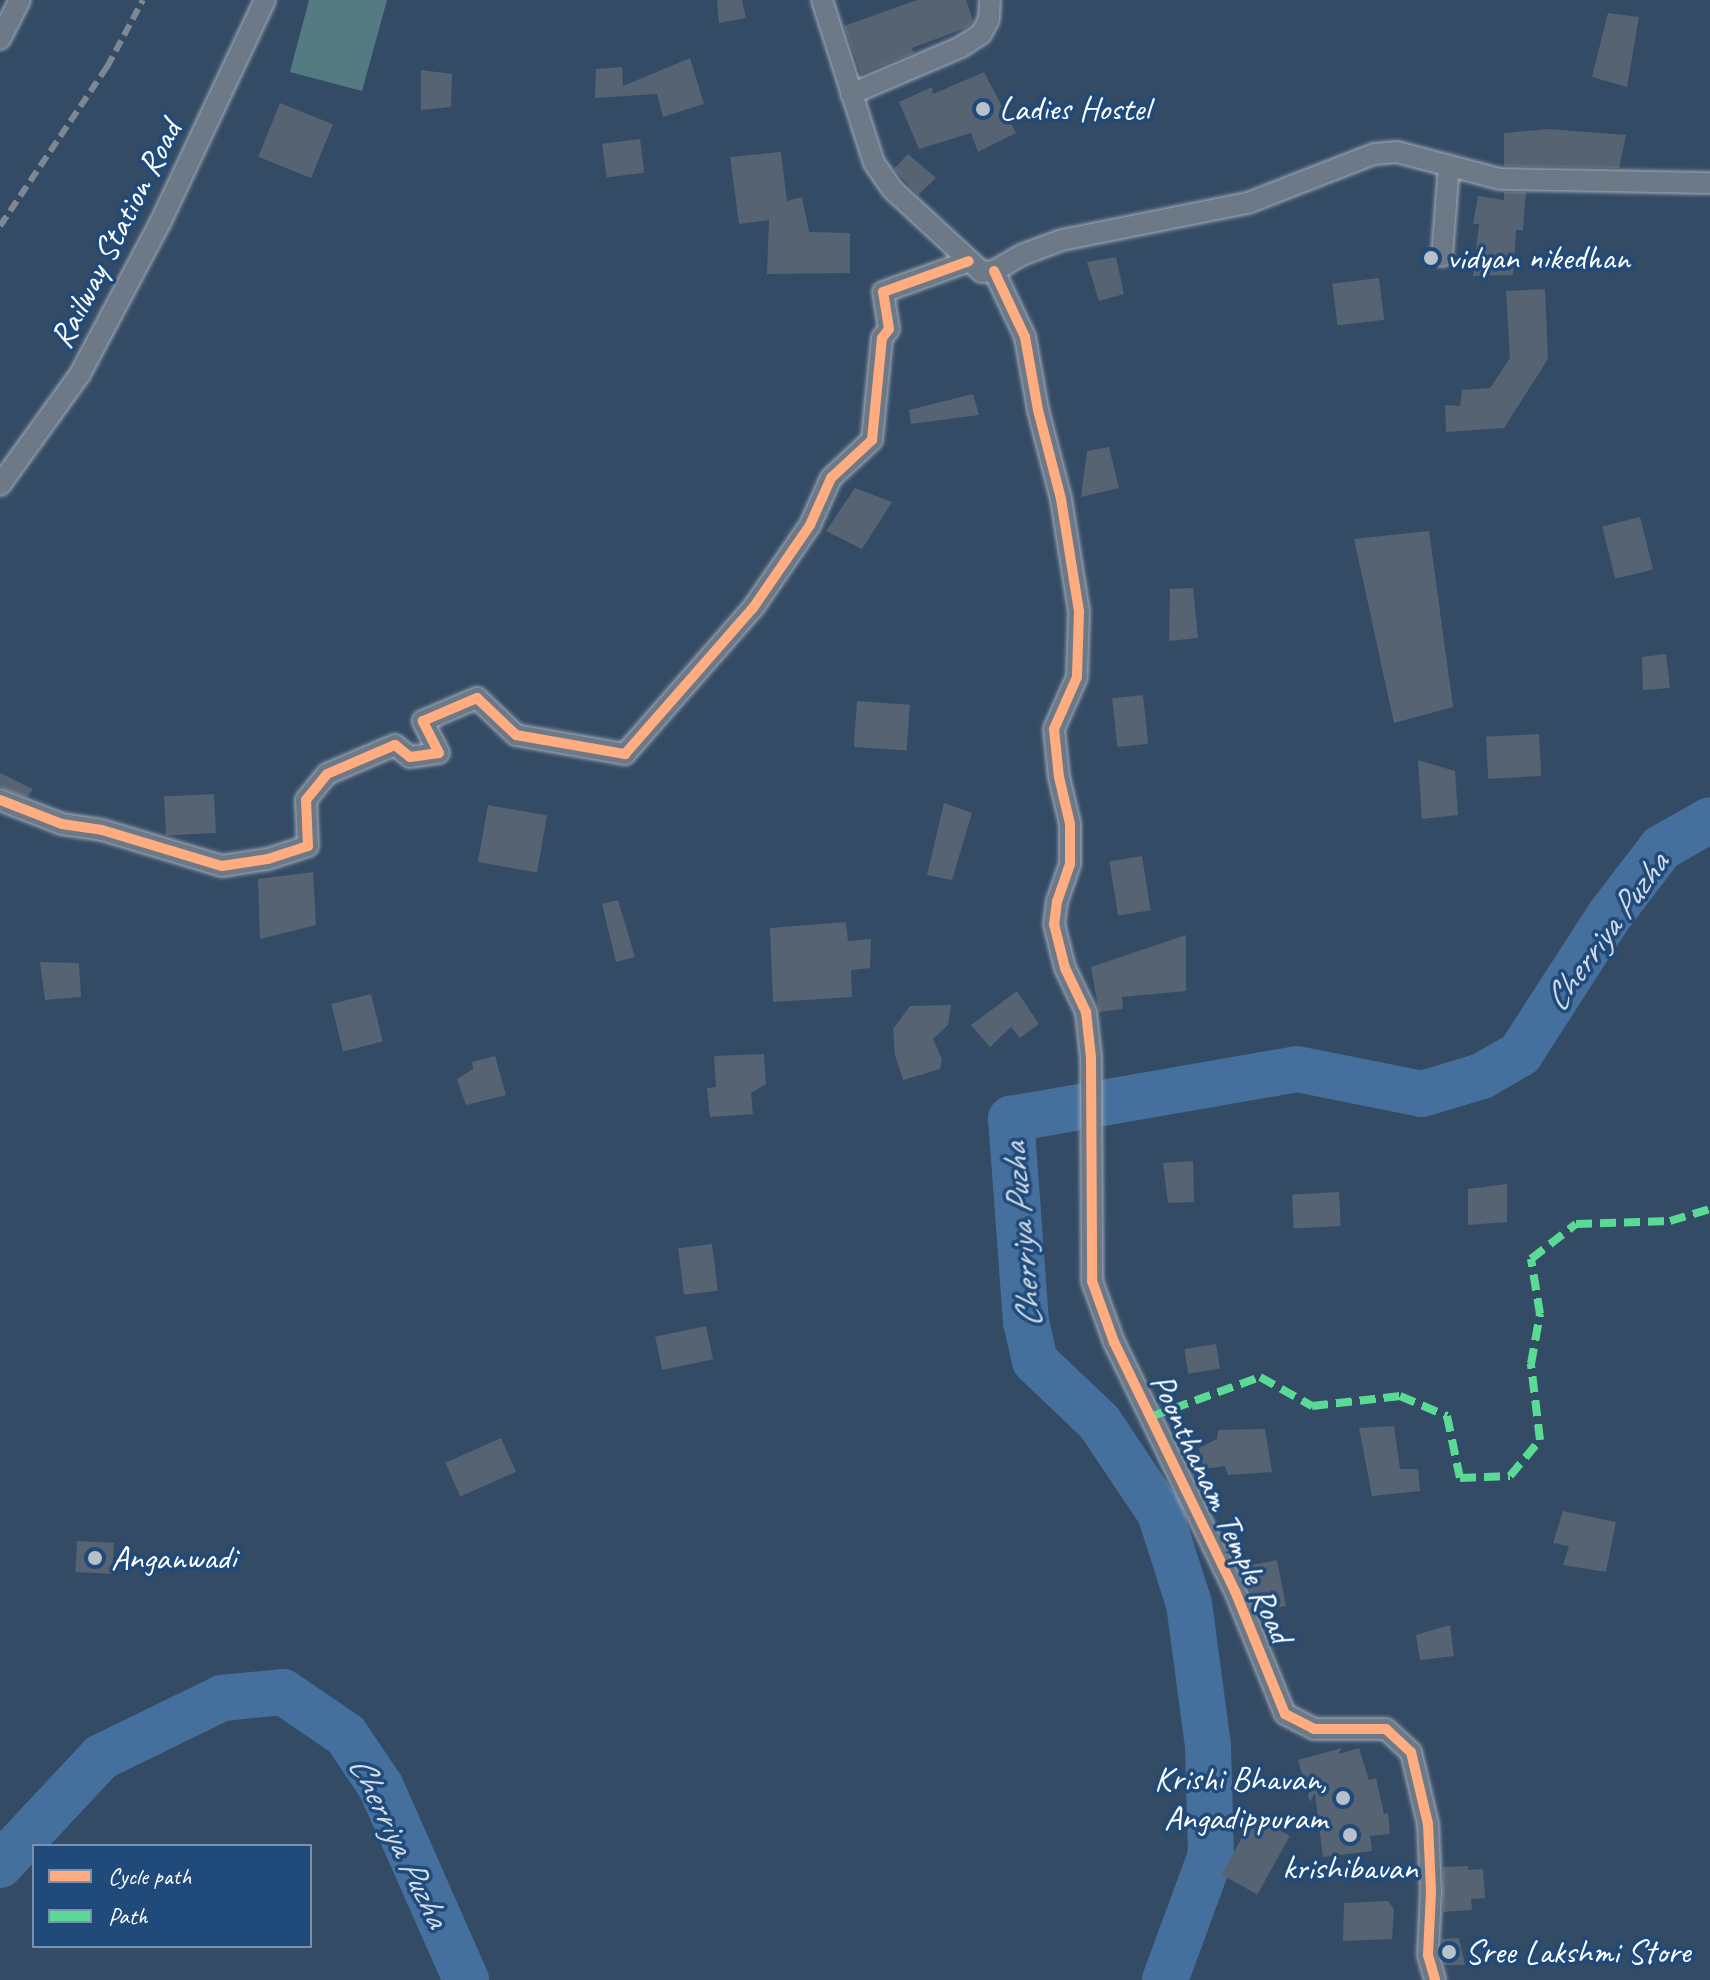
<!DOCTYPE html>
<style>
body{margin:0}
#map{position:relative;width:1710px;height:1980px;overflow:hidden;background:#344b65;font-family:Caveat,sans-serif}
div>[style]{position:absolute}
.green>*{inset:0;background:#547a82}
.river>*{height:46px;margin:-23px;padding:0 23px;transform-origin:23px;border-radius:23px;background:#45709d}
.building>*{inset:0;background:#566372;transform-origin:0 0}
.roads{filter:drop-shadow(0 0 2px #a4aeba) drop-shadow(0 0 2px #a4aeba)}
.street>*{height:20px;margin:-10px;padding:0 10px;transform-origin:10px;border-radius:10px;background:#6d7986}
.rail>*{height:6px;margin-top:-3px;transform-origin:0;background:repeating-linear-gradient(90deg,#7e8895 0 12px,transparent 0 18px)}
.quiet>*{height:8px;margin-top:-4px;transform-origin:0;background:repeating-linear-gradient(90deg,#5adb95 0 16px,transparent 0 24px)}
.cycleway>*{height:10px;margin:-5px;padding:0 5px;transform-origin:5px;border-radius:5px;background:#ffac80}
.dots>*{width:22px;height:22px;translate:-50% -50%;box-sizing:border-box;border:4px solid #1f4a7a;border-radius:50%}
span{translate:-50% -50%;white-space:nowrap;text-align:center;line-height:1.15;-webkit-text-stroke:7px #1f4a7a;paint-order:stroke}
.poi-label{font-size:34px;color:#fff}
.left{translate:0 -50%;text-align:left}
.right{translate:-100% -50%;text-align:right}
.street-label{font-size:34px;color:#fff}
.water-label{font-size:36px;color:#d1dce8;font-style:italic}
.legend{position:absolute;left:32px;top:1844px;width:280px;height:104px;box-sizing:border-box;background:#1f4a7a;border:2px solid #7992af;margin:0;padding:10px 14px;list-style:none;font-size:24px;color:#fff}
.legend li{display:flex;align-items:center;gap:16px;height:40px}
.legend b{width:40px;border:2px solid #7992af}
</style>
<div id="map">
<div class="green">
<div style="clip-path:polygon(309px 0,387px 0,362px 91px,290px 72px)"></div>
</div>
<div class="river">
<div style="left:0;top:1865px;width:148px;rotate:-46.9deg"></div>
<div style="left:101px;top:1757px;width:135px;rotate:-26deg"></div>
<div style="left:222px;top:1698px;width:61px;rotate:-5.6deg"></div>
<div style="left:283px;top:1692px;width:76px;rotate:34.3deg"></div>
<div style="left:346px;top:1735px;width:63px;rotate:56.1deg"></div>
<div style="left:381px;top:1787px;width:211px;rotate:66.2deg"></div>
<div style="left:1165px;top:1980px;width:133px;rotate:-69.8deg"></div>
<div style="left:1211px;top:1855px;width:109px;rotate:-91.6deg"></div>
<div style="left:1208px;top:1746px;width:143px;rotate:-97.6deg"></div>
<div style="left:1189px;top:1604px;width:96px;rotate:-107.7deg"></div>
<div style="left:1160px;top:1513px;width:110px;rotate:-123.8deg"></div>
<div style="left:1099px;top:1422px;width:88px;rotate:-136.4deg"></div>
<div style="left:1035px;top:1361px;width:40px;rotate:-103deg"></div>
<div style="left:1026px;top:1322px;width:204px;rotate:-94.2deg"></div>
<div style="left:1011px;top:1119px;width:290px;rotate:-9.9deg"></div>
<div style="left:1297px;top:1069px;width:127px;rotate:11.3deg"></div>
<div style="left:1422px;top:1094px;width:63px;rotate:-16.7deg"></div>
<div style="left:1482px;top:1076px;width:44px;rotate:-30.1deg"></div>
<div style="left:1520px;top:1054px;width:164px;rotate:-57.2deg"></div>
<div style="left:1609px;top:916px;width:86px;rotate:-52.6deg"></div>
<div style="left:1661px;top:848px;width:56px;rotate:-29.7deg"></div>
</div>
<div class="building">
<div style="clip-path:polygon(717px 0,742px 0,746px 18px,719px 23px)"></div>
<div style="clip-path:polygon(917px 0,966px 0,973px 21px,968px 27px,912px 48px,914px 53px,861px 74px,844px 26px)"></div>
<div style="clip-path:polygon(1608px 13px,1639px 17px,1627px 87px,1592px 77px)"></div>
<div style="clip-path:polygon(690px 58px,704px 104px,663px 117px,657px 94px,595px 98px,596px 69px,622px 67px,623px 86px)"></div>
<div style="clip-path:polygon(421px 70px,452px 74px,451px 107px,421px 110px)"></div>
<div style="clip-path:polygon(984px 72px,1016px 133px,978px 152px,971px 133px,919px 149px,899px 102px,932px 87px,933px 94px)"></div>
<div style="left:280px;top:103px;width:57px;height:58px;rotate:22deg"></div>
<div style="clip-path:polygon(1548px 129px,1626px 135px,1619px 168px,1504px 166px,1504px 133px)"></div>
<div style="left:640px;top:139px;width:34px;height:38px;rotate:83deg"></div>
<div style="clip-path:polygon(781px 152px,787px 201px,802px 197px,809px 232px,850px 233px,850px 273px,767px 274px,769px 220px,739px 224px,730px 157px)"></div>
<div style="clip-path:polygon(908px 154px,936px 178px,918px 195px,894px 169px)"></div>
<div style="clip-path:polygon(1504px 192px,1526px 192px,1523px 230px,1516px 230px,1513px 275px,1473px 276px,1479px 224px,1473px 224px,1478px 196px,1504px 200px)"></div>
<div style="clip-path:polygon(1116px 257px,1124px 294px,1099px 301px,1087px 262px)"></div>
<div style="left:1379px;top:278px;width:42px;height:47px;rotate:83deg"></div>
<div style="clip-path:polygon(1545px 289px,1548px 359px,1504px 428px,1446px 432px,1445px 405px,1460px 406px,1462px 390px,1490px 388px,1510px 358px,1506px 291px)"></div>
<div style="clip-path:polygon(973px 394px,979px 415px,911px 424px,909px 410px)"></div>
<div style="clip-path:polygon(1109px 447px,1119px 488px,1081px 497px,1087px 451px)"></div>
<div style="clip-path:polygon(855px 488px,892px 502px,862px 549px,826px 531px)"></div>
<div style="left:1640px;top:517px;width:54px;height:39px;rotate:76deg"></div>
<div style="clip-path:polygon(1429px 531px,1453px 707px,1394px 723px,1354px 539px)"></div>
<div style="clip-path:polygon(1193px 588px,1198px 638px,1169px 641px,1170px 589px)"></div>
<div style="clip-path:polygon(1666px 654px,1670px 688px,1643px 690px,1642px 657px)"></div>
<div style="left:1143px;top:695px;width:49px;height:31px;rotate:84deg"></div>
<div style="left:857px;top:701px;width:53px;height:46px;rotate:4deg"></div>
<div style="left:1539px;top:734px;width:42px;height:53px;rotate:87deg"></div>
<div style="clip-path:polygon(1418px 760px,1455px 771px,1458px 815px,1422px 819px)"></div>
<div style="clip-path:polygon(0 773px,33px 789px,27px 797px,0 787px)"></div>
<div style="left:214px;top:794px;width:39px;height:50px;rotate:87deg"></div>
<div style="clip-path:polygon(944px 803px,972px 813px,952px 880px,927px 875px)"></div>
<div style="left:488px;top:805px;width:60px;height:58px;rotate:10deg"></div>
<div style="left:1142px;top:856px;width:55px;height:33px;rotate:81deg"></div>
<div style="clip-path:polygon(313px 872px,316px 925px,260px 939px,258px 879px)"></div>
<div style="clip-path:polygon(618px 900px,635px 957px,616px 962px,602px 904px)"></div>
<div style="clip-path:polygon(846px 922px,848px 941px,871px 939px,870px 968px,851px 970px,852px 997px,773px 1002px,770px 928px)"></div>
<div style="clip-path:polygon(1186px 935px,1186px 991px,1122px 997px,1123px 1009px,1099px 1012px,1091px 967px)"></div>
<div style="clip-path:polygon(40px 962px,79px 963px,81px 997px,45px 1000px)"></div>
<div style="clip-path:polygon(1017px 991px,1039px 1024px,1020px 1038px,1011px 1027px,990px 1047px,971px 1025px)"></div>
<div style="left:371px;top:994px;width:49px;height:41px;rotate:76deg"></div>
<div style="clip-path:polygon(951px 1005px,948px 1025px,933px 1039px,942px 1059px,940px 1069px,903px 1080px,895px 1055px,893px 1029px,910px 1006px)"></div>
<div style="clip-path:polygon(764px 1054px,766px 1084px,751px 1093px,753px 1114px,710px 1117px,707px 1088px,716px 1087px,714px 1056px)"></div>
<div style="clip-path:polygon(495px 1056px,506px 1095px,466px 1105px,457px 1079px,473px 1069px,472px 1062px)"></div>
<div style="clip-path:polygon(1193px 1161px,1194px 1202px,1168px 1203px,1163px 1163px)"></div>
<div style="clip-path:polygon(1507px 1184px,1507px 1222px,1468px 1225px,1468px 1189px)"></div>
<div style="left:1339px;top:1192px;width:34px;height:47px;rotate:87deg"></div>
<div style="left:712px;top:1244px;width:47px;height:34px;rotate:83deg"></div>
<div style="left:706px;top:1326px;width:34px;height:52px;rotate:78deg"></div>
<div style="left:1216px;top:1344px;width:25px;height:32px;rotate:81deg"></div>
<div style="clip-path:polygon(1394px 1426px,1400px 1469px,1418px 1469px,1420px 1491px,1372px 1496px,1359px 1428px)"></div>
<div style="clip-path:polygon(1265px 1429px,1272px 1472px,1228px 1475px,1225px 1466px,1203px 1469px,1199px 1448px,1217px 1439px,1218px 1430px)"></div>
<div style="left:501px;top:1438px;width:37px;height:61px;rotate:66deg"></div>
<div style="clip-path:polygon(1563px 1511px,1616px 1522px,1606px 1572px,1563px 1565px,1569px 1546px,1553px 1543px)"></div>
<div style="left:77px;top:1541px;width:37px;height:31px;rotate:3deg"></div>
<div style="clip-path:polygon(1277px 1560px,1286px 1606px,1257px 1611px,1241px 1567px)"></div>
<div style="clip-path:polygon(1450px 1625px,1454px 1656px,1420px 1660px,1416px 1635px)"></div>
<div style="clip-path:polygon(1342px 1748px,1338px 1754px,1359px 1748px,1369px 1780px,1376px 1778px,1384px 1814px,1388px 1813px,1390px 1834px,1370px 1836px,1372px 1851px,1323px 1857px,1315px 1793px,1310px 1802px,1298px 1760px)"></div>
<div style="left:1254px;top:1816px;width:41px;height:67px;rotate:29deg"></div>
<div style="clip-path:polygon(1468px 1866px,1468px 1870px,1483px 1869px,1485px 1898px,1471px 1899px,1472px 1910px,1443px 1912px,1443px 1867px)"></div>
<div style="clip-path:polygon(1388px 1901px,1394px 1909px,1392px 1939px,1343px 1941px,1344px 1903px)"></div>
<div style="clip-path:polygon(1459px 1938px,1465px 1965px,1444px 1965px,1442px 1939px)"></div>
</div>
<div class="roads">
<div class="street">
<div style="left:822px;top:0;width:171px;rotate:72.3deg"></div>
<div style="left:874px;top:163px;width:33px;rotate:55deg"></div>
<div style="left:893px;top:190px;width:121px;rotate:42.7deg"></div>
<div style="left:982px;top:272px;width:12px;rotate:-5deg"></div>
<div style="left:994px;top:271px;width:34px;rotate:-30deg"></div>
<div style="left:1024px;top:254px;width:40px;rotate:-20.2deg"></div>
<div style="left:1062px;top:240px;width:190px;rotate:-11.3deg"></div>
<div style="left:1248px;top:203px;width:135px;rotate:-21.3deg"></div>
<div style="left:1374px;top:154px;width:23px;rotate:-5deg"></div>
<div style="left:1397px;top:152px;width:106px;rotate:14.7deg"></div>
<div style="left:1500px;top:179px;width:210px;rotate:1.1deg"></div>
<div style="left:0;top:39px;width:44px;rotate:-62.9deg"></div>
<div style="left:851px;top:94px;width:120px;rotate:-23.1deg"></div>
<div style="left:961px;top:47px;width:24px;rotate:-33deg"></div>
<div style="left:981px;top:34px;width:17px;rotate:-62deg"></div>
<div style="left:989px;top:19px;width:19px;rotate:-87deg"></div>
<div style="left:1442px;top:256px;width:90px;rotate:-85.6deg"></div>
<div style="left:994px;top:271px;width:73px;rotate:64.8deg"></div>
<div style="left:1025px;top:337px;width:74px;rotate:79.9deg"></div>
<div style="left:1038px;top:410px;width:92px;rotate:75.5deg"></div>
<div style="left:1061px;top:499px;width:114px;rotate:80.9deg"></div>
<div style="left:1079px;top:612px;width:65px;rotate:91.8deg"></div>
<div style="left:1077px;top:677px;width:57px;rotate:113.9deg"></div>
<div style="left:1054px;top:729px;width:48px;rotate:84.1deg"></div>
<div style="left:1059px;top:777px;width:48px;rotate:76.8deg"></div>
<div style="left:1070px;top:824px;width:40px;rotate:90deg"></div>
<div style="left:1070px;top:864px;width:39px;rotate:109deg"></div>
<div style="left:1057px;top:901px;width:23px;rotate:97deg"></div>
<div style="left:1054px;top:924px;width:45px;rotate:76deg"></div>
<div style="left:1065px;top:968px;width:49px;rotate:64.5deg"></div>
<div style="left:1086px;top:1012px;width:45px;rotate:83.7deg"></div>
<div style="left:1091px;top:1057px;width:224px;rotate:89.7deg"></div>
<div style="left:1092px;top:1281px;width:65px;rotate:70.2deg"></div>
<div style="left:1114px;top:1342px;width:277px;rotate:64.1deg"></div>
<div style="left:1235px;top:1591px;width:133px;rotate:67.9deg"></div>
<div style="left:1285px;top:1714px;width:33px;rotate:27deg"></div>
<div style="left:1314px;top:1729px;width:72px"></div>
<div style="left:1386px;top:1729px;width:34px;rotate:43deg"></div>
<div style="left:1411px;top:1752px;width:74px;rotate:76.7deg"></div>
<div style="left:1428px;top:1824px;width:67px;rotate:87.4deg"></div>
<div style="left:1431px;top:1891px;width:64px;rotate:92.7deg"></div>
<div style="left:1428px;top:1955px;width:26px;rotate:74deg"></div>
<div style="left:0;top:485px;width:137px;rotate:-54.2deg"></div>
<div style="left:80px;top:374px;width:173px;rotate:-62.1deg"></div>
<div style="left:161px;top:221px;width:244px;rotate:-64.8deg"></div>
<div style="left:0;top:800px;width:66px;rotate:21.2deg"></div>
<div style="left:62px;top:824px;width:40px;rotate:8.5deg"></div>
<div style="left:102px;top:830px;width:125px;rotate:16.7deg"></div>
<div style="left:222px;top:866px;width:47px;rotate:-8.7deg"></div>
<div style="left:268px;top:859px;width:42px;rotate:-18deg"></div>
<div style="left:308px;top:846px;width:46px;rotate:-92.5deg"></div>
<div style="left:306px;top:800px;width:33px;rotate:-51deg"></div>
<div style="left:327px;top:774px;width:74px;rotate:-23.1deg"></div>
<div style="left:395px;top:745px;width:19px;rotate:39deg"></div>
<div style="left:410px;top:757px;width:29px;rotate:-8deg"></div>
<div style="left:439px;top:753px;width:36px;rotate:-117deg"></div>
<div style="left:423px;top:721px;width:59px;rotate:-23.1deg"></div>
<div style="left:477px;top:698px;width:54px;rotate:43.5deg"></div>
<div style="left:516px;top:735px;width:111px;rotate:9.9deg"></div>
<div style="left:625px;top:754px;width:194px;rotate:-48.8deg"></div>
<div style="left:753px;top:608px;width:101px;rotate:-55.5deg"></div>
<div style="left:810px;top:525px;width:51px;rotate:-65.9deg"></div>
<div style="left:831px;top:478px;width:56px;rotate:-42.8deg"></div>
<div style="left:872px;top:440px;width:102px;rotate:-84.4deg"></div>
<div style="left:882px;top:338px;width:11px;rotate:-52deg"></div>
<div style="left:889px;top:329px;width:37px;rotate:-99deg"></div>
<div style="left:883px;top:292px;width:91px;rotate:-19.8deg"></div>
</div>
</div>
<div class="rail">
<div style="left:0;top:226px;width:192px;rotate:-56.1deg"></div>
<div style="left:107px;top:67px;width:76px;rotate:-61.8deg"></div>
</div>
<div class="quiet">
<div style="left:1150px;top:1417px;width:117px;rotate:-20deg"></div>
<div style="left:1260px;top:1377px;width:60px;rotate:29.1deg"></div>
<div style="left:1312px;top:1406px;width:89px;rotate:-6.5deg"></div>
<div style="left:1400px;top:1396px;width:51px;rotate:23.1deg"></div>
<div style="left:1447px;top:1416px;width:63px;rotate:78.2deg"></div>
<div style="left:1460px;top:1478px;width:50px;rotate:-2.3deg"></div>
<div style="left:1510px;top:1476px;width:47px;rotate:-50.2deg"></div>
<div style="left:1540px;top:1440px;width:77px;rotate:-96.8deg"></div>
<div style="left:1531px;top:1364px;width:51px;rotate:-79.8deg"></div>
<div style="left:1540px;top:1314px;width:56px;rotate:-99.3deg"></div>
<div style="left:1531px;top:1259px;width:57px;rotate:-37.9deg"></div>
<div style="left:1576px;top:1224px;width:94px;rotate:-1.8deg"></div>
<div style="left:1670px;top:1221px;width:42px;rotate:-16.7deg"></div>
</div>
<div class="cycleway">
<div style="left:994px;top:271px;width:73px;rotate:64.8deg"></div>
<div style="left:1025px;top:337px;width:74px;rotate:79.9deg"></div>
<div style="left:1038px;top:410px;width:92px;rotate:75.5deg"></div>
<div style="left:1061px;top:499px;width:114px;rotate:80.9deg"></div>
<div style="left:1079px;top:612px;width:65px;rotate:91.8deg"></div>
<div style="left:1077px;top:677px;width:57px;rotate:113.9deg"></div>
<div style="left:1054px;top:729px;width:48px;rotate:84.1deg"></div>
<div style="left:1059px;top:777px;width:48px;rotate:76.8deg"></div>
<div style="left:1070px;top:824px;width:40px;rotate:90deg"></div>
<div style="left:1070px;top:864px;width:39px;rotate:109deg"></div>
<div style="left:1057px;top:901px;width:23px;rotate:97deg"></div>
<div style="left:1054px;top:924px;width:45px;rotate:76deg"></div>
<div style="left:1065px;top:968px;width:49px;rotate:64.5deg"></div>
<div style="left:1086px;top:1012px;width:45px;rotate:83.7deg"></div>
<div style="left:1091px;top:1057px;width:224px;rotate:89.7deg"></div>
<div style="left:1092px;top:1281px;width:65px;rotate:70.2deg"></div>
<div style="left:1114px;top:1342px;width:277px;rotate:64.1deg"></div>
<div style="left:1235px;top:1591px;width:133px;rotate:67.9deg"></div>
<div style="left:1285px;top:1714px;width:33px;rotate:27deg"></div>
<div style="left:1314px;top:1729px;width:72px"></div>
<div style="left:1386px;top:1729px;width:34px;rotate:43deg"></div>
<div style="left:1411px;top:1752px;width:74px;rotate:76.7deg"></div>
<div style="left:1428px;top:1824px;width:67px;rotate:87.4deg"></div>
<div style="left:1431px;top:1891px;width:64px;rotate:92.7deg"></div>
<div style="left:1428px;top:1955px;width:26px;rotate:74deg"></div>
<div style="left:0;top:800px;width:66px;rotate:21.2deg"></div>
<div style="left:62px;top:824px;width:40px;rotate:8.5deg"></div>
<div style="left:102px;top:830px;width:125px;rotate:16.7deg"></div>
<div style="left:222px;top:866px;width:47px;rotate:-8.7deg"></div>
<div style="left:268px;top:859px;width:42px;rotate:-18deg"></div>
<div style="left:308px;top:846px;width:46px;rotate:-92.5deg"></div>
<div style="left:306px;top:800px;width:33px;rotate:-51deg"></div>
<div style="left:327px;top:774px;width:74px;rotate:-23.1deg"></div>
<div style="left:395px;top:745px;width:19px;rotate:39deg"></div>
<div style="left:410px;top:757px;width:29px;rotate:-8deg"></div>
<div style="left:439px;top:753px;width:36px;rotate:-117deg"></div>
<div style="left:423px;top:721px;width:59px;rotate:-23.1deg"></div>
<div style="left:477px;top:698px;width:54px;rotate:43.5deg"></div>
<div style="left:516px;top:735px;width:111px;rotate:9.9deg"></div>
<div style="left:625px;top:754px;width:194px;rotate:-48.8deg"></div>
<div style="left:753px;top:608px;width:101px;rotate:-55.5deg"></div>
<div style="left:810px;top:525px;width:51px;rotate:-65.9deg"></div>
<div style="left:831px;top:478px;width:56px;rotate:-42.8deg"></div>
<div style="left:872px;top:440px;width:102px;rotate:-84.4deg"></div>
<div style="left:882px;top:338px;width:11px;rotate:-52deg"></div>
<div style="left:889px;top:329px;width:37px;rotate:-99deg"></div>
<div style="left:883px;top:292px;width:91px;rotate:-19.8deg"></div>
</div>
<div class="dots">
<div style="left:983px;top:109px;background:#b8c0c9"></div>
<div style="left:1431px;top:258px;background:#b8c0c9"></div>
<div style="left:95px;top:1558px;background:#b8c0c9"></div>
<div style="left:1343px;top:1798px;background:#b8c0c9"></div>
<div style="left:1350px;top:1835px;background:#b8c0c9"></div>
<div style="left:1449px;top:1952px;background:#b8c0c9"></div>
</div>
<div class="poi-label">
<span class="left" style="left:999px;top:109px">Ladies Hostel</span>
<span class="left" style="left:1447px;top:258px">vidyan nikedhan</span>
<span class="left" style="left:111px;top:1558px">Anganwadi</span>
<span class="right" style="left:1327px;top:1798px">Krishi Bhavan,<br>Angadippuram</span>
<span style="left:1350px;top:1868px">krishibavan</span>
<span class="left" style="left:1465px;top:1952px">Sree Lakshmi Store</span>
</div>
<div class="street-label">
<span style="left:115px;top:234px;rotate:-63deg">Railway Station Road</span>
<span style="left:1222px;top:1508px;rotate:65deg">Poonthanam Temple Road</span>
</div>
<div class="water-label">
<span style="left:1606px;top:932px;rotate:-54deg">Cherriya Puzha</span>
<span style="left:1022px;top:1236px;rotate:-95deg">Cherriya Puzha</span>
<span style="left:399px;top:1841px;rotate:64deg">Cherriya Puzha</span>
</div>
<ul class="legend">
<li><b style="height:10px;background:#ffac80"></b>Cycle path</li>
<li><b style="height:10px;background:#5adb95"></b>Path</li>
</ul>
</div>
